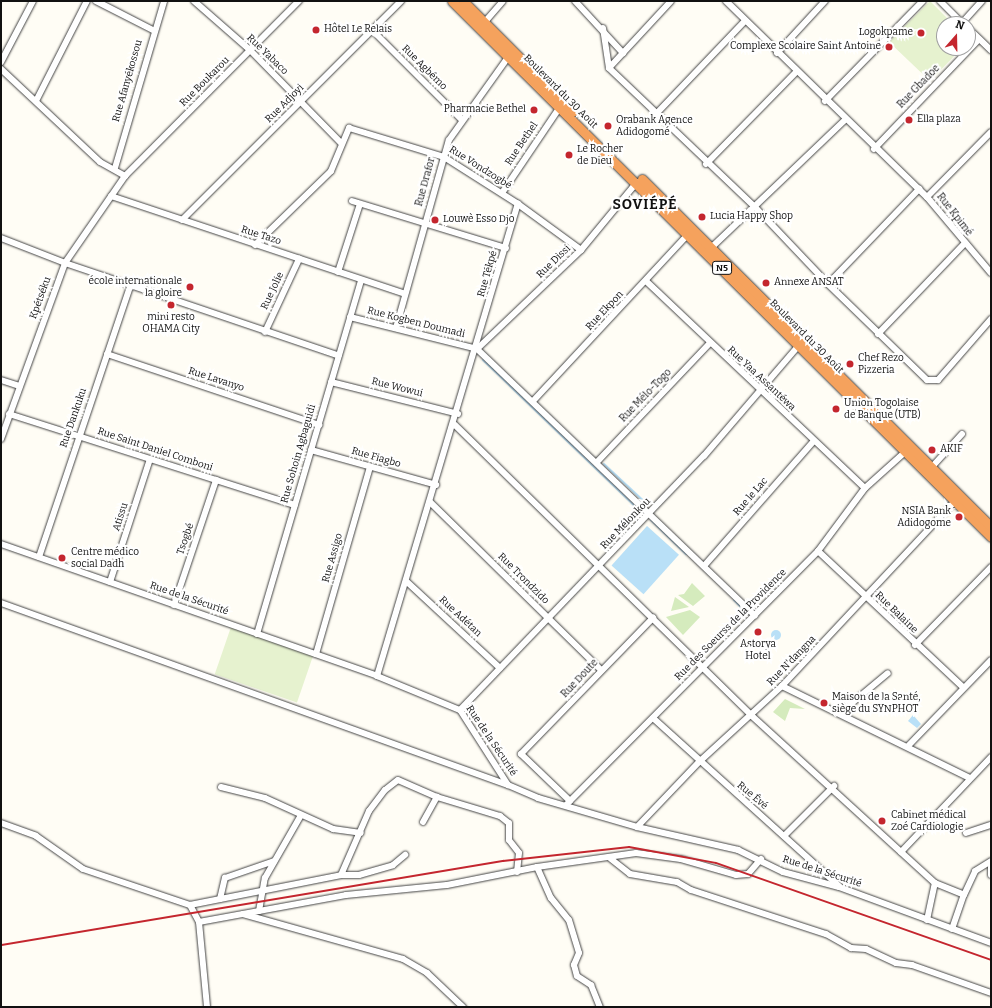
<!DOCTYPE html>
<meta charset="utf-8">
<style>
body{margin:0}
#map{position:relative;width:992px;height:1008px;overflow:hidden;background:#fffdf5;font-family:Bitter,serif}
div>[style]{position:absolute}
.green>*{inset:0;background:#d5ebbd}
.pitch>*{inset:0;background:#e6f2cf;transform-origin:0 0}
.water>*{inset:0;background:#b9e0f7;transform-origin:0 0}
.round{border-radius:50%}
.stream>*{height:2px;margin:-1px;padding:0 1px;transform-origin:1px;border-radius:1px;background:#b9e0f7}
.roads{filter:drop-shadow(0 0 1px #444) drop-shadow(0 0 1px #444)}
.minor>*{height:6px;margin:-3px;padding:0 3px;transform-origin:3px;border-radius:3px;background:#fff}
.highway>*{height:9px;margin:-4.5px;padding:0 4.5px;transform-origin:4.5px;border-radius:4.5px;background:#f5a25d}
.rail>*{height:2px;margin:-1px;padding:0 1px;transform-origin:1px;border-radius:1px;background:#c4262e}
.dots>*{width:11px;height:11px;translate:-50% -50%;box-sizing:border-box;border:2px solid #fff;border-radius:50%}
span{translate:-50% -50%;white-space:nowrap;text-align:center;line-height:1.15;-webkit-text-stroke:4px #fff;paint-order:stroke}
.shield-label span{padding:1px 3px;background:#fff;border:1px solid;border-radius:3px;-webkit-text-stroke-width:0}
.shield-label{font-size:9px;color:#111;font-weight:700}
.poi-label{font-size:10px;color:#111}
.left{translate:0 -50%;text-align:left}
.right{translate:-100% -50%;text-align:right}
.street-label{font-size:10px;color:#111}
.district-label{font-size:14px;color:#111;font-weight:700;letter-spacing:1px}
.frame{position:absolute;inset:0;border:2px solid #111;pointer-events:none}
.north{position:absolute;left:936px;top:16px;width:40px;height:40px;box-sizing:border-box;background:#fff;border:1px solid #a0a0a0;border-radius:50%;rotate:20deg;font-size:11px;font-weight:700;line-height:16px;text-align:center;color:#111}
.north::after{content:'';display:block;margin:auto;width:14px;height:18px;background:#c4262e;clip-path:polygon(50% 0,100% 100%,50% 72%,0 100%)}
</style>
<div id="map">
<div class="green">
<div style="clip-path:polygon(692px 583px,705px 596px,693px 606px,678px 595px,684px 594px)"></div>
<div style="clip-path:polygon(675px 597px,689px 607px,671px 611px)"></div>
<div style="clip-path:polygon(690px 610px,700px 617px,683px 635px,666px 617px)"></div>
<div style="clip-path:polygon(785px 699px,805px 709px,790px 708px,785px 721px,773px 712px)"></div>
</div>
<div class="pitch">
<div style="clip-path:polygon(930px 1px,953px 24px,944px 24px,944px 48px,962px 48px,930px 81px,889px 42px)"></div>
<div style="left:231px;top:627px;width:87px;height:50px;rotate:19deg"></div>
</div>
<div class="water">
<div style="left:647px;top:526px;width:43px;height:53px;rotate:42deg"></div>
<div class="round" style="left:771px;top:630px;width:10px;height:10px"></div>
<div style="clip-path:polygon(913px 715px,921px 724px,917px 728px,908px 721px)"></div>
</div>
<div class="stream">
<div style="left:483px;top:360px;width:221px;rotate:43.9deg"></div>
<div style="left:604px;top:464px;width:59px;rotate:42.9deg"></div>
<div style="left:651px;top:520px;width:49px;rotate:44.2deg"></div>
<div style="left:734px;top:600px;width:18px;rotate:45deg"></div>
</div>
<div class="roads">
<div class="minor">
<div style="left:96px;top:1px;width:64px;rotate:27deg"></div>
<div style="left:194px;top:1px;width:74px;rotate:41.2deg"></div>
<div style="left:250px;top:50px;width:130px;rotate:45.6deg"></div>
<div style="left:575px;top:1px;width:71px;rotate:47.3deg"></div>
<div style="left:726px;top:1px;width:281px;rotate:44.3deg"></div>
<div style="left:927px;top:197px;width:99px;rotate:49.9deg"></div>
<div style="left:940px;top:1px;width:33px;rotate:45deg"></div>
<div style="left:962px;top:23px;width:30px;rotate:-48deg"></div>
<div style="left:483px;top:24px;width:30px;rotate:-49deg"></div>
<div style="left:603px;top:28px;width:40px;rotate:81.5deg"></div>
<div style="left:609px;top:68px;width:202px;rotate:43.6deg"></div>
<div style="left:755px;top:207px;width:106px;rotate:46.5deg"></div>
<div style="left:828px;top:284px;width:138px;rotate:44.1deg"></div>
<div style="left:927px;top:380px;width:11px"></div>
<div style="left:938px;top:380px;width:81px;rotate:-49deg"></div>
<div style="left:968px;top:28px;width:32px;rotate:44deg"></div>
<div style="left:372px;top:30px;width:126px;rotate:45deg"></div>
<div style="left:777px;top:53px;width:71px;rotate:-47.3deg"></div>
<div style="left:1px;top:62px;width:69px;rotate:-62.3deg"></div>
<div style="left:609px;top:68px;width:91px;rotate:-47.2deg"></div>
<div style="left:1px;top:69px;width:136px;rotate:43.2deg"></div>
<div style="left:100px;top:162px;width:29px;rotate:29deg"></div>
<div style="left:36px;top:101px;width:112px;rotate:-63deg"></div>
<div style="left:825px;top:101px;width:140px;rotate:-45.6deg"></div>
<div style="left:656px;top:114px;width:127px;rotate:-46.3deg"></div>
<div style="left:874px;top:149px;width:152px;rotate:-46.3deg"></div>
<div style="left:706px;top:164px;width:129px;rotate:-45.6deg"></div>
<div style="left:115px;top:168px;width:174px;rotate:-73.6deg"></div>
<div style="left:502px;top:193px;width:104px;rotate:-56deg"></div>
<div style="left:111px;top:196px;width:310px;rotate:18.4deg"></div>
<div style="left:927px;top:197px;width:91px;rotate:-45.4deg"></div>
<div style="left:352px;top:201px;width:161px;rotate:17deg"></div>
<div style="left:182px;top:220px;width:310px;rotate:-45deg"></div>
<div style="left:1px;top:238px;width:69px;rotate:21.3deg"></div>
<div style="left:65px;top:263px;width:289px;rotate:18.7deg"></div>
<div style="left:255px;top:245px;width:106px;rotate:-44.2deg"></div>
<div style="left:331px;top:171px;width:47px;rotate:-67.3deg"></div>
<div style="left:349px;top:128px;width:99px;rotate:17deg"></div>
<div style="left:444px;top:157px;width:88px;rotate:32.4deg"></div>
<div style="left:518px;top:204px;width:78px;rotate:36.1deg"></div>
<div style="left:712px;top:247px;width:184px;rotate:-43.7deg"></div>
<div style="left:338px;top:272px;width:71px;rotate:-72.1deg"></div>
<div style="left:646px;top:281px;width:301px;rotate:43.4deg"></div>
<div style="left:828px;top:284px;width:132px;rotate:-46.2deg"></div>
<div style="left:350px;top:317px;width:131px;rotate:14.1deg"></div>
<div style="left:477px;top:349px;width:385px;rotate:43.8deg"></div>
<div style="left:396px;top:328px;width:195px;rotate:-74.3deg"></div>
<div style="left:449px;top:140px;width:103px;rotate:-54.5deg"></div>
<div style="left:265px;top:332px;width:81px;rotate:-65deg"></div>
<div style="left:878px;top:334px;width:124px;rotate:-46.3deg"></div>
<div style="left:478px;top:348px;width:142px;rotate:-43.6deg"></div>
<div style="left:581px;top:250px;width:88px;rotate:-50.5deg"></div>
<div style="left:107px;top:354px;width:224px;rotate:18.5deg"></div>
<div style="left:1px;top:380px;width:19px;rotate:18deg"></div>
<div style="left:331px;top:382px;width:131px;rotate:14.1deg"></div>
<div style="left:534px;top:400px;width:226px;rotate:-47.1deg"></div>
<div style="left:9px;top:414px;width:300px;rotate:17.7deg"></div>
<div style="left:455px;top:425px;width:416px;rotate:44.4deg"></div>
<div style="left:752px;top:716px;width:248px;rotate:42.4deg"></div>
<div style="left:1px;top:439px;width:187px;rotate:-70deg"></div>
<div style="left:65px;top:263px;width:106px;rotate:-55.4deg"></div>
<div style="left:125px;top:176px;width:247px;rotate:-45.2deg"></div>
<div style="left:311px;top:450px;width:130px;rotate:15.6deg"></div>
<div style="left:597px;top:462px;width:163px;rotate:-46.5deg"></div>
<div style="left:931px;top:468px;width:46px;rotate:-47.6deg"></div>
<div style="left:430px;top:502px;width:240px;rotate:44.5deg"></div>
<div style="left:1px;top:544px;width:398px;rotate:19.3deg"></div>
<div style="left:377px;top:676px;width:90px;rotate:22.3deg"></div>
<div style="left:460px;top:710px;width:89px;rotate:57.4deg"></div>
<div style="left:508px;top:785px;width:33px;rotate:23deg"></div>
<div style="left:538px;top:798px;width:103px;rotate:16.3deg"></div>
<div style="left:637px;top:827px;width:104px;rotate:12.8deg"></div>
<div style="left:738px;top:850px;width:50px;rotate:26.1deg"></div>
<div style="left:783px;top:872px;width:58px;rotate:15deg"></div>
<div style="left:839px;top:887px;width:162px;rotate:20.2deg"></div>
<div style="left:818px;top:551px;width:199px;rotate:43.2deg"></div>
<div style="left:39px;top:557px;width:286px;rotate:-71.4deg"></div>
<div style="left:704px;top:566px;width:165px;rotate:-48.7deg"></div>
<div style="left:406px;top:581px;width:128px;rotate:42.8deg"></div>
<div style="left:110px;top:582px;width:129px;rotate:-72deg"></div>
<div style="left:1px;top:603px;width:539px;rotate:19.75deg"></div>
<div style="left:174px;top:605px;width:132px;rotate:-71.4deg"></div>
<div style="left:257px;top:634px;width:369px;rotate:-73.6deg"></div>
<div style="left:915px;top:645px;width:109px;rotate:-45.7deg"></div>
<div style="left:316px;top:654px;width:195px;rotate:-73.9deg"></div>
<div style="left:377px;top:676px;width:493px;rotate:-73.4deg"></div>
<div style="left:782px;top:686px;width:209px;rotate:26.1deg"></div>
<div style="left:460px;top:710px;width:352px;rotate:-46.2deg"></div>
<div style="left:704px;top:456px;width:146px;rotate:-49.4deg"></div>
<div style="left:840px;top:713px;width:62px;rotate:-39.8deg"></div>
<div style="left:653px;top:718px;width:251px;rotate:42.1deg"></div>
<div style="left:909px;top:745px;width:118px;rotate:-46deg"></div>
<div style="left:221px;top:787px;width:45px;rotate:14deg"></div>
<div style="left:265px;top:798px;width:75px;rotate:24.5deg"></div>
<div style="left:333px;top:829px;width:28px;rotate:8deg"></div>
<div style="left:570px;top:801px;width:68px;rotate:-136.2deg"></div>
<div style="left:521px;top:754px;width:190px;rotate:-45.9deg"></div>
<div style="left:566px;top:805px;width:358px;rotate:-45.2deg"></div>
<div style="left:818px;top:551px;width:79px;rotate:-53.3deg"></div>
<div style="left:865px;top:488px;width:52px;rotate:-41.9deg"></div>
<div style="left:423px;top:822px;width:29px;rotate:-61deg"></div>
<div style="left:1px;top:823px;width:37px;rotate:20deg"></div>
<div style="left:36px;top:836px;width:57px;rotate:35.1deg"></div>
<div style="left:83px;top:869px;width:113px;rotate:18.6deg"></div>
<div style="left:190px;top:905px;width:19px;rotate:62deg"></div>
<div style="left:199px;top:922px;width:85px;rotate:84.6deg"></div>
<div style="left:637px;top:827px;width:90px;rotate:-46.4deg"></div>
<div style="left:699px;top:762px;width:113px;rotate:-42.5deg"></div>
<div style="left:782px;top:686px;width:252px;rotate:-46.9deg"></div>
<div style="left:966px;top:833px;width:26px;rotate:-18deg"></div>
<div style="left:784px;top:836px;width:71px;rotate:-45deg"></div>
<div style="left:901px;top:852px;width:131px;rotate:-46.5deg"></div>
<div style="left:611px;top:859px;width:24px;rotate:38deg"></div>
<div style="left:630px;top:874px;width:48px;rotate:9.7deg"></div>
<div style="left:677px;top:882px;width:16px;rotate:30deg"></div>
<div style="left:691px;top:890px;width:142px;rotate:18.1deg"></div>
<div style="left:826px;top:934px;width:29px;rotate:29deg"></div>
<div style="left:851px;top:948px;width:15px;rotate:4deg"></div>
<div style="left:866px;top:949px;width:33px;rotate:25deg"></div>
<div style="left:896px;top:963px;width:16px;rotate:7deg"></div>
<div style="left:912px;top:965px;width:84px;rotate:19.5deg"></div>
<div style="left:537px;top:867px;width:34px;rotate:66deg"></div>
<div style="left:551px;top:898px;width:28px;rotate:51deg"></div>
<div style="left:569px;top:920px;width:34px;rotate:73deg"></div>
<div style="left:579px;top:953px;width:13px;rotate:113deg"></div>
<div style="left:574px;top:965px;width:11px;rotate:75deg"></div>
<div style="left:577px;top:976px;width:17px;rotate:33deg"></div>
<div style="left:591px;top:985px;width:24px;rotate:68deg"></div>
<div style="left:991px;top:867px;width:8px;rotate:90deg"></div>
<div style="left:341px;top:875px;width:70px;rotate:-66.4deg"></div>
<div style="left:369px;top:811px;width:26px;rotate:-53deg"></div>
<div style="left:385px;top:790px;width:16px;rotate:-38deg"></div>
<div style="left:398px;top:780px;width:43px;rotate:23.6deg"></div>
<div style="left:437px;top:797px;width:66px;rotate:16.8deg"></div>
<div style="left:500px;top:816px;width:11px;rotate:38deg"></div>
<div style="left:509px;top:823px;width:17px;rotate:90deg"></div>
<div style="left:509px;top:840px;width:16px;rotate:52deg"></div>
<div style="left:519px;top:853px;width:19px;rotate:96deg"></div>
<div style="left:220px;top:899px;width:22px;rotate:-77deg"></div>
<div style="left:225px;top:878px;width:52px;rotate:-19.1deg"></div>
<div style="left:190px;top:905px;width:154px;rotate:-11.2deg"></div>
<div style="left:341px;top:875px;width:18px"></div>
<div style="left:359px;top:875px;width:35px;rotate:-16deg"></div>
<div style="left:393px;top:865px;width:16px;rotate:-40deg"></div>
<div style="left:259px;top:911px;width:34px;rotate:-80deg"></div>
<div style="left:265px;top:878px;width:70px;rotate:-60.2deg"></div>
<div style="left:243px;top:914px;width:166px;rotate:15.7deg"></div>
<div style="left:403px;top:959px;width:28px;rotate:30deg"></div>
<div style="left:427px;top:973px;width:50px;rotate:43.4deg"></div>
<div style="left:927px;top:920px;width:38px;rotate:-78deg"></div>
<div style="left:935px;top:883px;width:31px;rotate:22deg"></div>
<div style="left:964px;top:895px;width:26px;rotate:-65deg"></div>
<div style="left:975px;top:871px;width:19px;rotate:-32deg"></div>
<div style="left:199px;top:922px;width:149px;rotate:-10.4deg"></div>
<div style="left:346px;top:895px;width:101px;rotate:-5.7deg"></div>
<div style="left:447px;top:885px;width:92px;rotate:-11.3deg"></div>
<div style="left:537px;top:867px;width:100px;rotate:-8deg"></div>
<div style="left:636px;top:853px;width:45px;rotate:7.6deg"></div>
<div style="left:681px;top:859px;width:57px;rotate:16.2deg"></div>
<div style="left:736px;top:875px;width:12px;rotate:-5deg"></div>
<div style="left:748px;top:874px;width:20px;rotate:-49deg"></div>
<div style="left:952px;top:929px;width:36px;rotate:-71deg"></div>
</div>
<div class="highway">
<div style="left:452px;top:1px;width:760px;rotate:44.84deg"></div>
<div style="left:463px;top:1px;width:156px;rotate:45deg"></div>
<div style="left:642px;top:179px;width:493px;rotate:44.9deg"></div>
</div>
</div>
<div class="rail">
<div style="left:1px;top:945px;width:509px;rotate:-9.5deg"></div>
<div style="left:503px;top:861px;width:127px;rotate:-6.3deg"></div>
<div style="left:629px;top:847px;width:88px;rotate:10.4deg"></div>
<div style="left:716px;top:863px;width:292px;rotate:19.4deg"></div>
</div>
<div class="dots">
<div style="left:316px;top:30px;background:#c4262e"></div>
<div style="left:921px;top:33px;background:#c4262e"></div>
<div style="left:889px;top:47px;background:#c4262e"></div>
<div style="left:534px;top:110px;background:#c4262e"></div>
<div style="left:909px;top:120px;background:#c4262e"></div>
<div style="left:608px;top:126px;background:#c4262e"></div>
<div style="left:569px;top:155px;background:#c4262e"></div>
<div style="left:702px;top:217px;background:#c4262e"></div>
<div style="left:435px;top:220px;background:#c4262e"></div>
<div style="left:766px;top:283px;background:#c4262e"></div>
<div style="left:190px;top:287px;background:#c4262e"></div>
<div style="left:171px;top:305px;background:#c4262e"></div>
<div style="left:850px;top:364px;background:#c4262e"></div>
<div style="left:836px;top:409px;background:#c4262e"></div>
<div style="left:932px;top:450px;background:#c4262e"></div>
<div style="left:959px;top:517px;background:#c4262e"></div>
<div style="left:62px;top:558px;background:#c4262e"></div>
<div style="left:758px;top:632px;background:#c4262e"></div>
<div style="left:824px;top:703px;background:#c4262e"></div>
<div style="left:882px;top:821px;background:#c4262e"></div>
</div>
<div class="shield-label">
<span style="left:722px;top:268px">N5</span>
</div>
<div class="poi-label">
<span class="left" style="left:324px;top:30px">Hôtel Le Relais</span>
<span class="right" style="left:913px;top:33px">Logokpame</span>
<span class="right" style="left:881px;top:47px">Complexe Scolaire Saint Antoine</span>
<span class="right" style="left:526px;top:110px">Pharmacie Bethel</span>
<span class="left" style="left:616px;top:126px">Orabank Agence<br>Adidogomé</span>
<span class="left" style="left:917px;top:120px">Ella plaza</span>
<span class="left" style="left:577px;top:155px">Le Rocher<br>de Dieu</span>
<span class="left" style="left:710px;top:217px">Lucia Happy Shop</span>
<span class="left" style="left:443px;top:220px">Louwè Esso Djo</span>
<span class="right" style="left:182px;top:287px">école internationale<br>la gloire</span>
<span class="left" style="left:774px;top:283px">Annexe ANSAT</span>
<span style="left:171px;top:323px">mini resto<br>OHAMA City</span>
<span class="left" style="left:858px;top:364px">Chef Rezo<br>Pizzeria</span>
<span class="left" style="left:844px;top:409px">Union Togolaise<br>de Banque (UTB)</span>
<span class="left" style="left:940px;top:450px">AKIF</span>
<span class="right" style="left:951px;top:517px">NSIA Bank<br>Adidogome</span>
<span class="left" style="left:71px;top:558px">Centre médico<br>social Dadh</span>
<span style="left:758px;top:650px">Astorya<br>Hotel</span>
<span class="left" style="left:832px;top:703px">Maison de la Santé,<br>siège du SYNPHOT</span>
<span class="left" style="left:891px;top:821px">Cabinet médical<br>Zoé Cardiologie</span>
</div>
<div class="street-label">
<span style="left:267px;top:55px;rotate:44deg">Rue Yabaco</span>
<span style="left:424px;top:68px;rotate:45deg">Rue Agbémo</span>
<span style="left:128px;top:81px;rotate:-74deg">Rue Afanyékossou</span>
<span style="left:205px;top:82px;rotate:-45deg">Rue Boukarou</span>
<span style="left:919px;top:87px;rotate:-46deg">Rue Gbadoe</span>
<span style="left:560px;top:92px;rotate:45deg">Boulevard du 30 Août</span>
<span style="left:285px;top:104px;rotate:-45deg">Rue Adjoyi</span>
<span style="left:522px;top:144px;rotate:-56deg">Rue Bethel</span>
<span style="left:480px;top:168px;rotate:32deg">Rue Vondzogbé</span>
<span style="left:426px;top:182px;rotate:-75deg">Rue Drafor</span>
<span style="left:954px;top:215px;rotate:52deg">Rue Kpimé</span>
<span style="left:261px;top:236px;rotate:18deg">Rue Tazo</span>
<span style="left:554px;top:262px;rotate:-44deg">Rue Dissi</span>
<span style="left:488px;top:274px;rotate:-74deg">Rue Tékpé</span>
<span style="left:273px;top:291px;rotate:-65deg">Rue Jolie</span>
<span style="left:41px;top:298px;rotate:-70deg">Kpétséku</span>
<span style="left:605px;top:311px;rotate:-47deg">Rue Ekpon</span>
<span style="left:416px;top:323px;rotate:14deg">Rue Kogben Doumadi</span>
<span style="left:806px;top:337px;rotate:45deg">Boulevard du 30 Août</span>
<span style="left:761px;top:379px;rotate:43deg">Rue Yaa Assantéwa</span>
<span style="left:216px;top:380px;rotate:18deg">Rue Lavanyo</span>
<span style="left:397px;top:388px;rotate:14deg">Rue Wowui</span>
<span style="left:646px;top:396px;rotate:-46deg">Rue Mélo-Togo</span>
<span style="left:74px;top:418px;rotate:-71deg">Rue Dankuku</span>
<span style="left:155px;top:450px;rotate:18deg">Rue Saint Daniel Comboni</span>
<span style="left:299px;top:454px;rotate:-74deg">Rue Sohoin Agbaguidi</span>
<span style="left:376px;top:458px;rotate:16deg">Rue Fiagbo</span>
<span style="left:751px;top:497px;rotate:-49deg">Rue le Lac</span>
<span style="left:121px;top:517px;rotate:-72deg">Atissu</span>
<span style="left:626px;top:524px;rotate:-46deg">Rue Mélonkou</span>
<span style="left:186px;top:539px;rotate:-71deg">Tsogbé</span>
<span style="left:333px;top:558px;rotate:-74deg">Rue Assigo</span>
<span style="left:523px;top:579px;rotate:45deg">Rue Trondzido</span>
<span style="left:189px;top:599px;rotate:19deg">Rue de la Sécurité</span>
<span style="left:896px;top:613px;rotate:44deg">Rue Balaine</span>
<span style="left:460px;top:617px;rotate:43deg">Rue Adétan</span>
<span style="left:731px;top:625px;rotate:-45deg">Rue des Soeurss de la Providence</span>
<span style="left:792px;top:661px;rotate:-46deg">Rue N'dangna</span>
<span style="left:580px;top:679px;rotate:-47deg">Rue Doute</span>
<span style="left:491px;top:741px;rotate:56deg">Rue de la Sécurité</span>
<span style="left:752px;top:796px;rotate:40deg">Rue Évé</span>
<span style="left:822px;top:872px;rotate:18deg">Rue de la Sécurité</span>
</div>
<div class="district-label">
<span style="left:645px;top:205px">SOVIÉPÉ</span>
</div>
<div class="frame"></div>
<div class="north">N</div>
</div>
